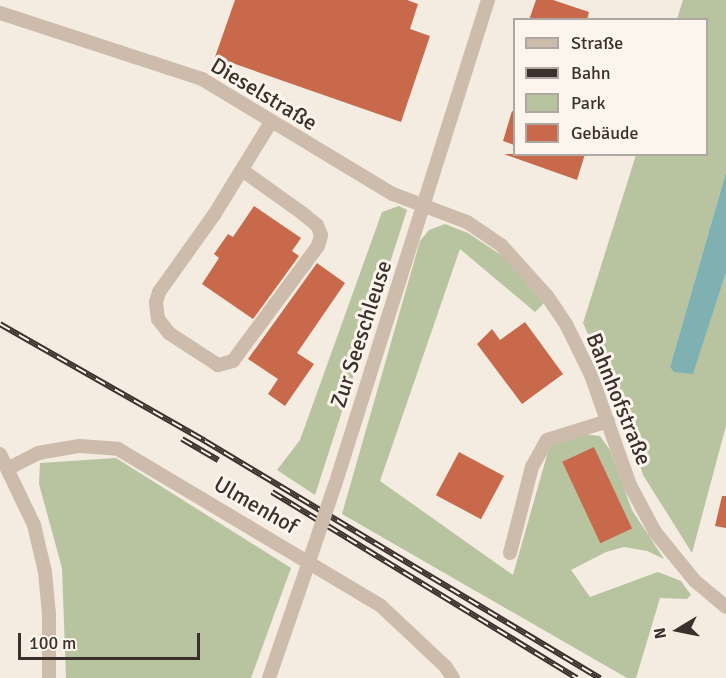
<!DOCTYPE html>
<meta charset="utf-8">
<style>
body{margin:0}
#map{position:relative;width:726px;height:678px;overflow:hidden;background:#f4ebe1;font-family:Signika,sans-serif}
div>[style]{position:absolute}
.green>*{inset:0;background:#b8c4a0}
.water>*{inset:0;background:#7fb0b2}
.building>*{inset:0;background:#c8694b;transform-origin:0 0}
.minor>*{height:14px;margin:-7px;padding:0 7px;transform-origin:7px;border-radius:7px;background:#cdbbac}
.rail>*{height:6px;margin-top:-3px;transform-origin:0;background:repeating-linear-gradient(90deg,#fbf5ee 0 11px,#3b302b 0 22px);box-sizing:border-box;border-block:2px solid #3b302b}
.minor-bridge>*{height:14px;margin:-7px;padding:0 7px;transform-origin:7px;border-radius:7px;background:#cdbbac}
span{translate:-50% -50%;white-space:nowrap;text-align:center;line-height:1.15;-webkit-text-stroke:6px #fbf5ee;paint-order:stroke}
.street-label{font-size:22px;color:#3b302b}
.legend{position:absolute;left:513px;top:18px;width:195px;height:138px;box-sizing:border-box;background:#fbf5ee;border:2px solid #aea6a0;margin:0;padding:8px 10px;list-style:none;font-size:18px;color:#3b302b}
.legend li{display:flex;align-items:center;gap:12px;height:30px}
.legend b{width:30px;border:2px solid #aea6a0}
.north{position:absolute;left:648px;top:600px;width:60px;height:60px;-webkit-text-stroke:4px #fbf5ee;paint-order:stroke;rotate:260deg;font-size:16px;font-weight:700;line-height:24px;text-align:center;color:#3b302b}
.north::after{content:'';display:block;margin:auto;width:21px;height:27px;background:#3b302b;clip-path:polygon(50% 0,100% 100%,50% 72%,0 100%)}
.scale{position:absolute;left:18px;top:633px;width:182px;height:27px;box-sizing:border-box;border:3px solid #3b302b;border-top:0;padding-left:8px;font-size:18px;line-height:21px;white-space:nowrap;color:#3b302b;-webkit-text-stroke:4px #fbf5ee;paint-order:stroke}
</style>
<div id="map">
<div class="green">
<div style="clip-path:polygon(683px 0,726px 0,726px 172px,670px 367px,693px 373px,726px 273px,726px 426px,692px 553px,643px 475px,624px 417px,626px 400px,600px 361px,583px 323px,636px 155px,706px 154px,706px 20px,677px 19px)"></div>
<div style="clip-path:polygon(399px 206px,407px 210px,315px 495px,277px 470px,300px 440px,382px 212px)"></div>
<div style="clip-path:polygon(445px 224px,468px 233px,504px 257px,544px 303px,535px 312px,460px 249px,380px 481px,513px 575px,551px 441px,584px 434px,600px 436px,610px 450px,632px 510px,664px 559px,647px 551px,624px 547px,606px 552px,571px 570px,590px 597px,658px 572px,681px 581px,691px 595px,687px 599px,660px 598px,636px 678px,627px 678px,342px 514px,420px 241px,429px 230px)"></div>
<div style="clip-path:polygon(116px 458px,291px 568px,251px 678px,66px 678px,62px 568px,39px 484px,40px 463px)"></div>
</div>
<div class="water">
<div style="clip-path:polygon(726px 172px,726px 273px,693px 374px,674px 372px,670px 367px)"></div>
</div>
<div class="building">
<div style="clip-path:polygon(235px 0,407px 0,418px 4px,410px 29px,430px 36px,401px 122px,215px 57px)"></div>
<div style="clip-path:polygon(536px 0,553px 0,589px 12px,587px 20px,529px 20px)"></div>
<div style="clip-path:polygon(512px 111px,514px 112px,514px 145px,503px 141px)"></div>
<div style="clip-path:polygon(504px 154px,585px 154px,577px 180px)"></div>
<div style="clip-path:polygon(254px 206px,301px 238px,292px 251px,299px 256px,253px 319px,202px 284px,219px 258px,214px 254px,228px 234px,233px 237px)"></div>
<div style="clip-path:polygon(317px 263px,345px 283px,297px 353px,314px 364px,285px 406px,268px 394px,278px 379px,248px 359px)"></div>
<div style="clip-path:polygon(525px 322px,563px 374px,522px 404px,477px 344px,492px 329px,500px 340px)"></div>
<div style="left:594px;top:447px;width:90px;height:35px;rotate:65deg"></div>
<div style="left:459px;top:452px;width:51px;height:49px;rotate:28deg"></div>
<div style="clip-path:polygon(722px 496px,726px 496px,726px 528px,715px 526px)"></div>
</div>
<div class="minor">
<div style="left:0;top:13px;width:213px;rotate:18.1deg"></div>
<div style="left:202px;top:79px;width:223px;rotate:31.1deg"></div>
<div style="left:393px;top:194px;width:79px;rotate:20.7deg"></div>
<div style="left:467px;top:222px;width:41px;rotate:34.1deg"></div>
<div style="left:501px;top:245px;width:69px;rotate:48deg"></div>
<div style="left:547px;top:296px;width:34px;rotate:56deg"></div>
<div style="left:566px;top:324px;width:57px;rotate:63.9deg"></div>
<div style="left:591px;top:375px;width:117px;rotate:70.5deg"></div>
<div style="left:630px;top:485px;width:53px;rotate:62deg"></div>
<div style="left:655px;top:532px;width:63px;rotate:50.8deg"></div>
<div style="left:695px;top:581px;width:40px;rotate:40deg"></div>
<div style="left:242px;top:170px;width:74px;rotate:35.6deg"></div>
<div style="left:302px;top:213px;width:19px;rotate:39deg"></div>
<div style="left:317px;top:225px;width:11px;rotate:68deg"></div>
<div style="left:321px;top:235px;width:11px;rotate:105deg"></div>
<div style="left:318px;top:246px;width:143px;rotate:126.5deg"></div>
<div style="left:233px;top:361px;width:16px;rotate:165deg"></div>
<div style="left:218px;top:365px;width:59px;rotate:-146.9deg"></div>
<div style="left:169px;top:333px;width:18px;rotate:-128deg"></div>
<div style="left:158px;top:319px;width:17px;rotate:-97deg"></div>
<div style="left:156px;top:302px;width:10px;rotate:-73deg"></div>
<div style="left:159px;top:292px;width:95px;rotate:-54.5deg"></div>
<div style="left:214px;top:215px;width:109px;rotate:-58.5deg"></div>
<div style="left:0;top:454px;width:79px;rotate:64.4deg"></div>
<div style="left:34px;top:525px;width:48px;rotate:76.8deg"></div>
<div style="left:45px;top:572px;width:42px;rotate:84.6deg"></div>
<div style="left:49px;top:614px;width:64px;rotate:90deg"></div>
<div style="left:9px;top:468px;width:33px;rotate:-27deg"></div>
<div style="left:38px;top:453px;width:42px;rotate:-9.7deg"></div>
<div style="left:79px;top:446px;width:39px;rotate:4deg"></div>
<div style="left:118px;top:449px;width:306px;rotate:30.8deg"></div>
<div style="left:381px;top:606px;width:88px;rotate:43.2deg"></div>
<div style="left:445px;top:666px;width:14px;rotate:56deg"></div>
<div style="left:335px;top:485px;width:509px;rotate:-72.49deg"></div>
<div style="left:510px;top:553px;width:89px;rotate:-75.7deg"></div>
<div style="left:532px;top:467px;width:31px;rotate:-61deg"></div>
<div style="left:547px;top:440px;width:64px;rotate:-17.3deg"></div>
<div style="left:269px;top:678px;width:89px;rotate:-71deg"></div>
</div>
<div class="rail">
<div style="left:0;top:324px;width:236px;rotate:29.7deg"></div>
<div style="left:205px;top:441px;width:461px;rotate:31deg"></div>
<div style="left:182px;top:439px;width:42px;rotate:30.3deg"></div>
<div style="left:272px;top:492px;width:357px;rotate:31.4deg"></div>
</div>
<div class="minor-bridge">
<div style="left:298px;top:594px;width:115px;rotate:-71.3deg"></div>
</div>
<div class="street-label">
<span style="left:264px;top:94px;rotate:31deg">Dieselstraße</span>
<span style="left:361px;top:334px;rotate:-72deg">Zur Seeschleuse</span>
<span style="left:619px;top:399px;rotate:68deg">Bahnhofstraße</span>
<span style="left:256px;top:505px;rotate:30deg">Ulmenhof</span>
</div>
<ul class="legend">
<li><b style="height:8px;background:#cdbbac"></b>Straße</li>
<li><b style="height:8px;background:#3b302b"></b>Bahn</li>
<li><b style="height:16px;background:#b8c4a0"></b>Park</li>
<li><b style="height:16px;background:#c8694b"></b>Gebäude</li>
</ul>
<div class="north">N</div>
<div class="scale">100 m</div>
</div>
